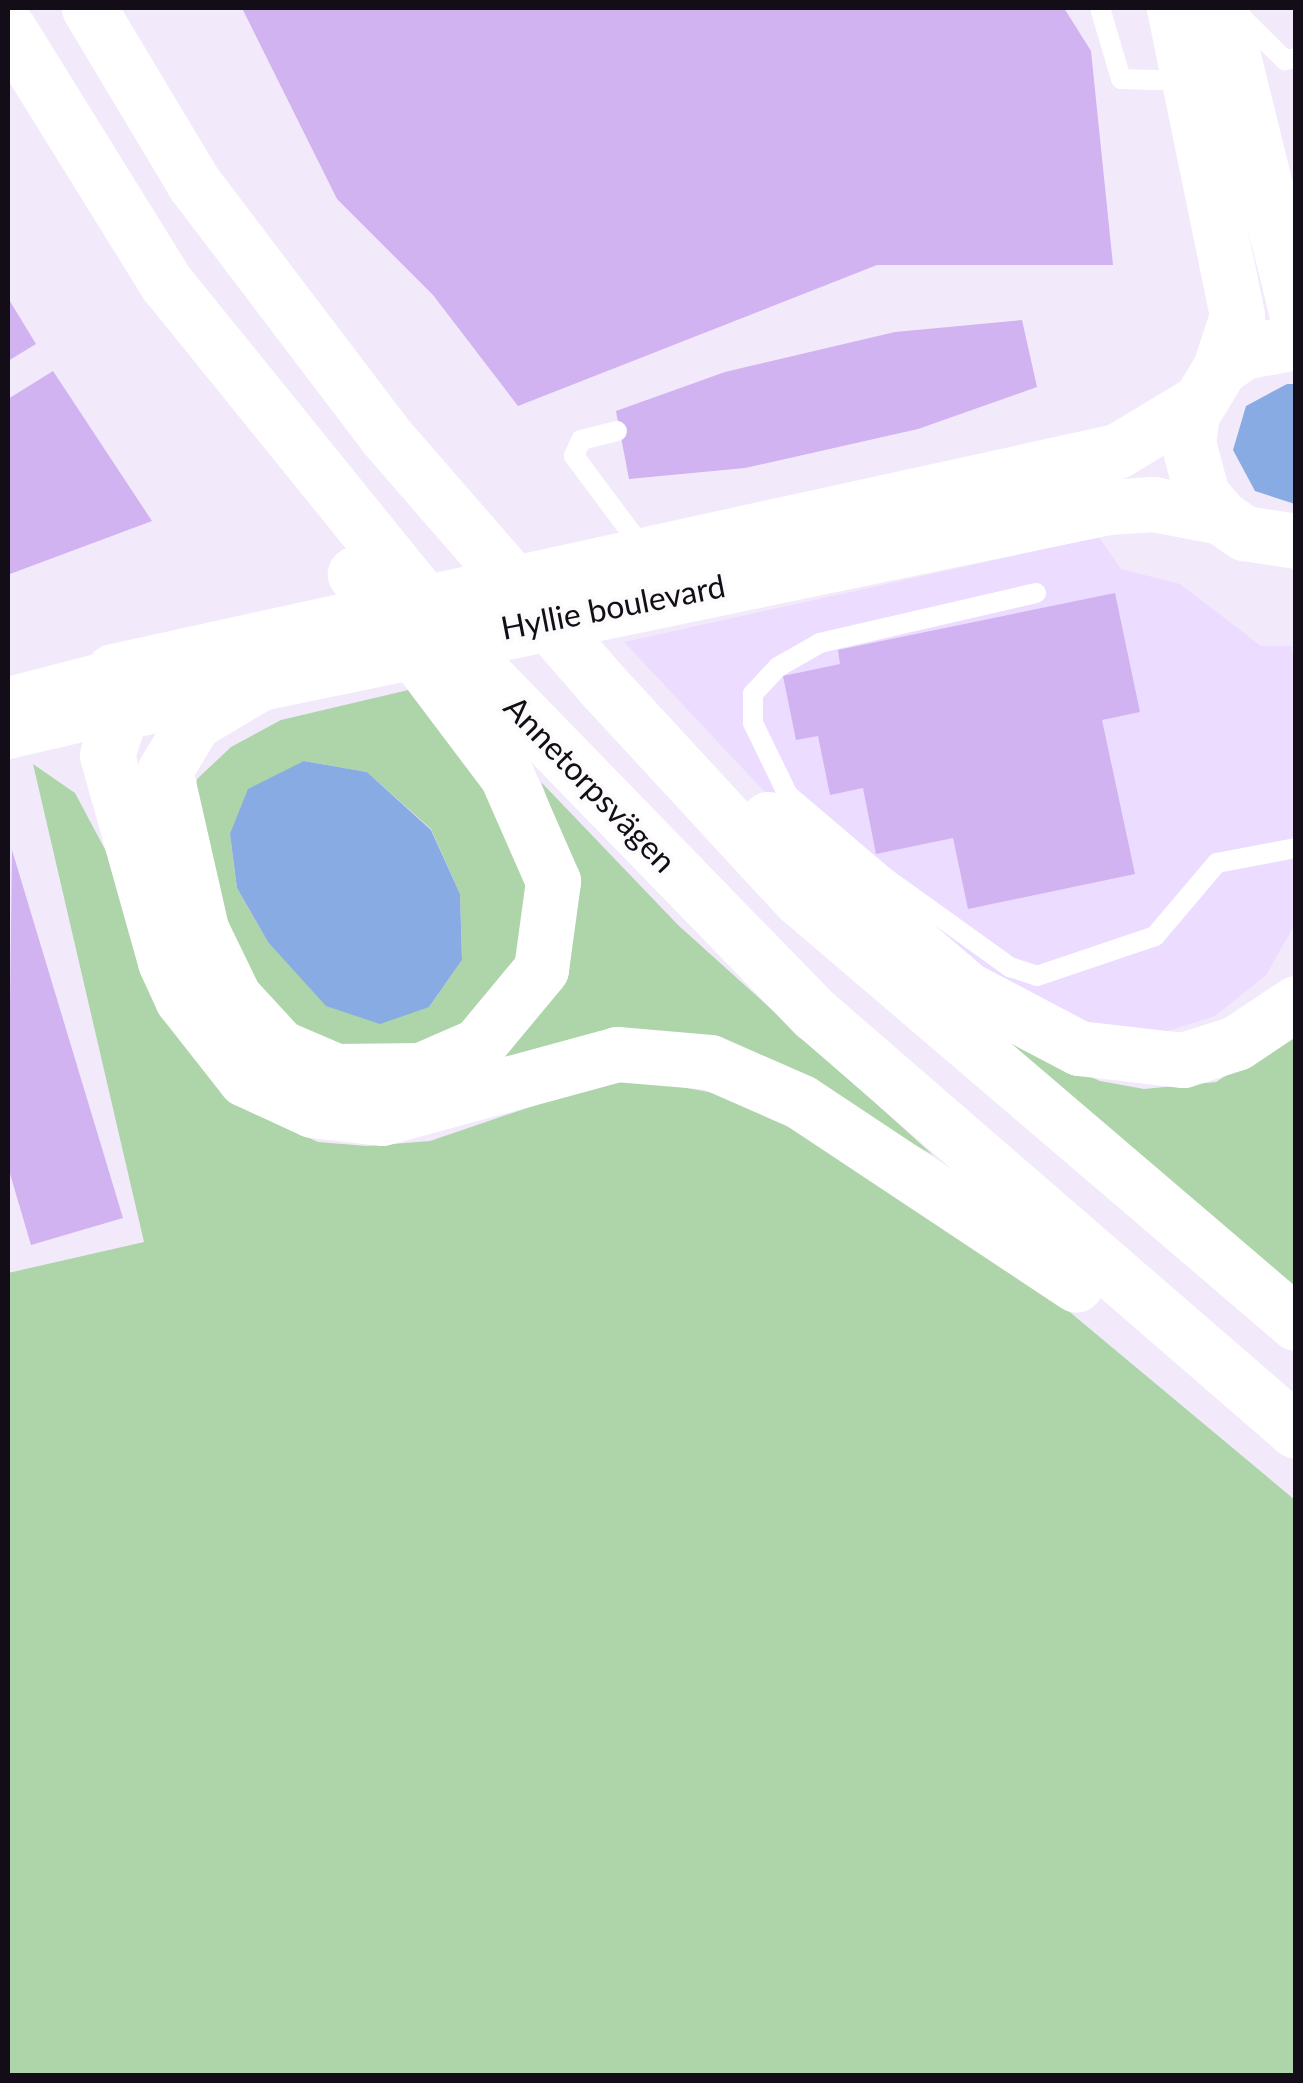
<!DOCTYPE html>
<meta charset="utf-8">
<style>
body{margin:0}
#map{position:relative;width:1303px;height:2083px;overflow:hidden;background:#f2eafb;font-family:Lato,sans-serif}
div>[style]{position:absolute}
.built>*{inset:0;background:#ecdcff}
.green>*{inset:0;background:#aed4aa}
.water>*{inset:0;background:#87abe2}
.building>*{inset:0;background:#d0b3f0}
.lane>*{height:20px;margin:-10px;padding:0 10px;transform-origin:10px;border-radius:10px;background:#fff}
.street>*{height:42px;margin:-21px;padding:0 21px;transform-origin:21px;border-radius:21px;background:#fff}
.secondary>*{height:55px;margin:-27.5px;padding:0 27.5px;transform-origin:27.5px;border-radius:27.5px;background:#fff}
.primary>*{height:55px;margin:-27.5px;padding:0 27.5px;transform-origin:27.5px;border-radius:27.5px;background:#fff}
span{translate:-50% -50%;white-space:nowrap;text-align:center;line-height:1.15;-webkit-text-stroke:8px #fbfbfb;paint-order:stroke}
.street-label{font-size:32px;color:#120d16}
.frame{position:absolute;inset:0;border:10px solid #120d16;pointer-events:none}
</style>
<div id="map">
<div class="built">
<div style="clip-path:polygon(1099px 537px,1121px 569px,1180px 584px,1261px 646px,1291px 646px,1296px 670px,1295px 924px,1266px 975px,1215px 1016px,1162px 1033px,1090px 1029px,1020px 999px,792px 821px,624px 642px)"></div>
</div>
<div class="green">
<div style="clip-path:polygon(evenodd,421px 687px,533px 868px,517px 985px,414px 1058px,294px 1037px,227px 947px,192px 814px,197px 779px,231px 747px,281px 720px,421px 687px,304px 761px,367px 772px,431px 829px,460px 894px,462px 960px,429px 1007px,268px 942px,237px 888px,230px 834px,304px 761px)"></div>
<div style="clip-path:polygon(33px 764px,75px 793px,242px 1107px,318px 1142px,367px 1146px,430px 1141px,621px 1076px,747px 1099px,1011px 1263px,1295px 1500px,1295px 2075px,8px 2075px,8px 1273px,144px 1242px)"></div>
<div style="clip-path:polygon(541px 782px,678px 925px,933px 1155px,760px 1060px,446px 1086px,498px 1051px,559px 829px)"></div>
<div style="clip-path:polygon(984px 1029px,1100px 1081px,1144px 1089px,1216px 1082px,1295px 1031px,1295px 1287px)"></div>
</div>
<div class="water">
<div style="clip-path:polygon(1287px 384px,1295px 384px,1295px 504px,1255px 491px,1233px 450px,1246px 406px)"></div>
<div style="clip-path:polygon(304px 761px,367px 772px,431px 830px,460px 894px,462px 960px,429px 1007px,380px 1024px,326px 1006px,268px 942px,237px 888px,230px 834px,248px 789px)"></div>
</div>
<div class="building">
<div style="clip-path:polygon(242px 8px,1064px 8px,1091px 51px,1113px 265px,877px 265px,518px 406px,433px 295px,337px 199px)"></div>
<div style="clip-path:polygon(8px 298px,36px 344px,8px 361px)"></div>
<div style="clip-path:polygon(1022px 320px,1037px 387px,918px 429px,745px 468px,629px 479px,616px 411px,725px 372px,895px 332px)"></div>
<div style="clip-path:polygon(53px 371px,152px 521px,10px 574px,8px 399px)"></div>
<div style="clip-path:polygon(1115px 593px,1140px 712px,1102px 720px,1135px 874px,968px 909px,953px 838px,876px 854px,863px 788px,830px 795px,818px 736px,796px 740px,783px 676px,840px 664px,838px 650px)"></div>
<div style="clip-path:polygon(12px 850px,123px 1218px,31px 1245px,8px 1167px)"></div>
</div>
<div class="lane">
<div style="left:1100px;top:8px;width:74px;rotate:73.5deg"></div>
<div style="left:1121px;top:79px;width:67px;rotate:1.7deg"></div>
<div style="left:1236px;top:12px;width:69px;rotate:44.4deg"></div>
<div style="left:1285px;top:60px;width:11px;rotate:-10deg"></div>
<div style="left:617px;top:431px;width:37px;rotate:166deg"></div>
<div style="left:581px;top:440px;width:17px;rotate:114deg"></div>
<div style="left:574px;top:456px;width:117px;rotate:53.3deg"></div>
<div style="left:1036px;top:593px;width:222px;rotate:167deg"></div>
<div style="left:820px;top:643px;width:48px;rotate:150.3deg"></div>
<div style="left:778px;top:667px;width:37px;rotate:133deg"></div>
<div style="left:753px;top:694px;width:29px;rotate:90deg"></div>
<div style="left:753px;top:723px;width:80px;rotate:64.1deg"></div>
<div style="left:788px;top:795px;width:128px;rotate:40.3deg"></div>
<div style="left:886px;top:878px;width:153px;rotate:35.7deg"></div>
<div style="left:1010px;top:967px;width:28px;rotate:18deg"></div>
<div style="left:1037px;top:976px;width:125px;rotate:-18.7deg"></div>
<div style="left:1155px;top:936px;width:96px;rotate:-49.7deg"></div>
<div style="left:1217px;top:863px;width:80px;rotate:-10.8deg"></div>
</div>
<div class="street">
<div style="left:8px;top:698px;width:108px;rotate:-14.4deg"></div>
<div style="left:8px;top:738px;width:116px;rotate:-13deg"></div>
</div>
<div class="secondary">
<div style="left:1174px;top:8px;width:314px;rotate:78.4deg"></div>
<div style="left:1237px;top:316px;width:55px;rotate:108.1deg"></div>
<div style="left:1221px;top:8px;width:311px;rotate:76.1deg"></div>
<div style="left:1296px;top:342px;width:54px;rotate:169.3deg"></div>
<div style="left:1243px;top:352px;width:28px;rotate:145deg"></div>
<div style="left:1220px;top:368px;width:54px;rotate:121.3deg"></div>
<div style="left:1192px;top:414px;width:28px;rotate:98deg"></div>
<div style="left:1188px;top:442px;width:55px;rotate:75.2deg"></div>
<div style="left:1202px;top:495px;width:29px;rotate:49deg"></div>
<div style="left:1221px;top:517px;width:28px;rotate:35deg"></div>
<div style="left:1244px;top:533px;width:53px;rotate:8.7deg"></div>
<div style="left:113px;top:671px;width:1028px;rotate:-12.36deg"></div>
<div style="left:1117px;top:451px;width:93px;rotate:-31deg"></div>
<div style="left:121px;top:712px;width:1008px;rotate:-11.73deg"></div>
<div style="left:1108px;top:507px;width:45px;rotate:-3.8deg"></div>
<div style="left:1153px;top:504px;width:69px;rotate:10.8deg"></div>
</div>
<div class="primary">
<div style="left:89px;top:8px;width:203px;rotate:59.1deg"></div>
<div style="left:193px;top:182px;width:316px;rotate:52.8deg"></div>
<div style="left:384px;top:434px;width:335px;rotate:49deg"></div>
<div style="left:604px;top:687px;width:287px;rotate:47.3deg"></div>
<div style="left:799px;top:898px;width:654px;rotate:40.53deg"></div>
<div style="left:8px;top:28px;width:301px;rotate:58.2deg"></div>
<div style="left:167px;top:284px;width:494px;rotate:51deg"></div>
<div style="left:478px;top:668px;width:484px;rotate:45.8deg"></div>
<div style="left:816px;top:1015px;width:635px;rotate:40.91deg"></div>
<div style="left:113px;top:671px;width:42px;rotate:79deg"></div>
<div style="left:121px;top:712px;width:45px;rotate:108deg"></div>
<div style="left:107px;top:755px;width:215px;rotate:74.3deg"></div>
<div style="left:165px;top:962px;width:41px;rotate:65.3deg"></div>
<div style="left:182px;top:999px;width:102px;rotate:51.8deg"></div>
<div style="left:245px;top:1079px;width:74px;rotate:24.8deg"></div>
<div style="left:312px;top:1110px;width:70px;rotate:6.5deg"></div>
<div style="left:382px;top:1118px;width:244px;rotate:-15.2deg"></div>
<div style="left:617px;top:1054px;width:93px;rotate:4.9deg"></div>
<div style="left:710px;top:1062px;width:99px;rotate:23.7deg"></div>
<div style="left:801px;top:1102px;width:330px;rotate:33.6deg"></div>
<div style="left:258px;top:684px;width:74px;rotate:149.3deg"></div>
<div style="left:194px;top:722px;width:56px;rotate:121.1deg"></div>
<div style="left:165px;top:770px;width:163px;rotate:77.2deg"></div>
<div style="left:201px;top:929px;width:76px;rotate:64.1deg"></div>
<div style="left:234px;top:997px;width:68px;rotate:47.4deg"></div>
<div style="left:280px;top:1047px;width:61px;rotate:23.2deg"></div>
<div style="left:336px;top:1071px;width:85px;rotate:-0.7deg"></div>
<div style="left:421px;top:1070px;width:62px;rotate:-23.7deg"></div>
<div style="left:478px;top:1045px;width:99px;rotate:-50.3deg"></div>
<div style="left:541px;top:969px;width:89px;rotate:-82.2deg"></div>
<div style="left:553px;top:881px;width:115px;rotate:-113.7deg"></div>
<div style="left:507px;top:776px;width:253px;rotate:-127deg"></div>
<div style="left:768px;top:819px;width:262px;rotate:40.5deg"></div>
<div style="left:967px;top:989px;width:127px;rotate:27.8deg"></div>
<div style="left:1079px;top:1048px;width:105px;rotate:6.6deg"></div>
<div style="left:1183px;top:1060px;width:56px;rotate:-17.8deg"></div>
<div style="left:1236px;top:1043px;width:72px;rotate:-33.7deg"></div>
</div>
<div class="street-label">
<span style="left:613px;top:607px;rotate:-11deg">Hyllie boulevard</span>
<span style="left:590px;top:784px;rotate:46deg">Annetorpsvägen</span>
</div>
<div class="frame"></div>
</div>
